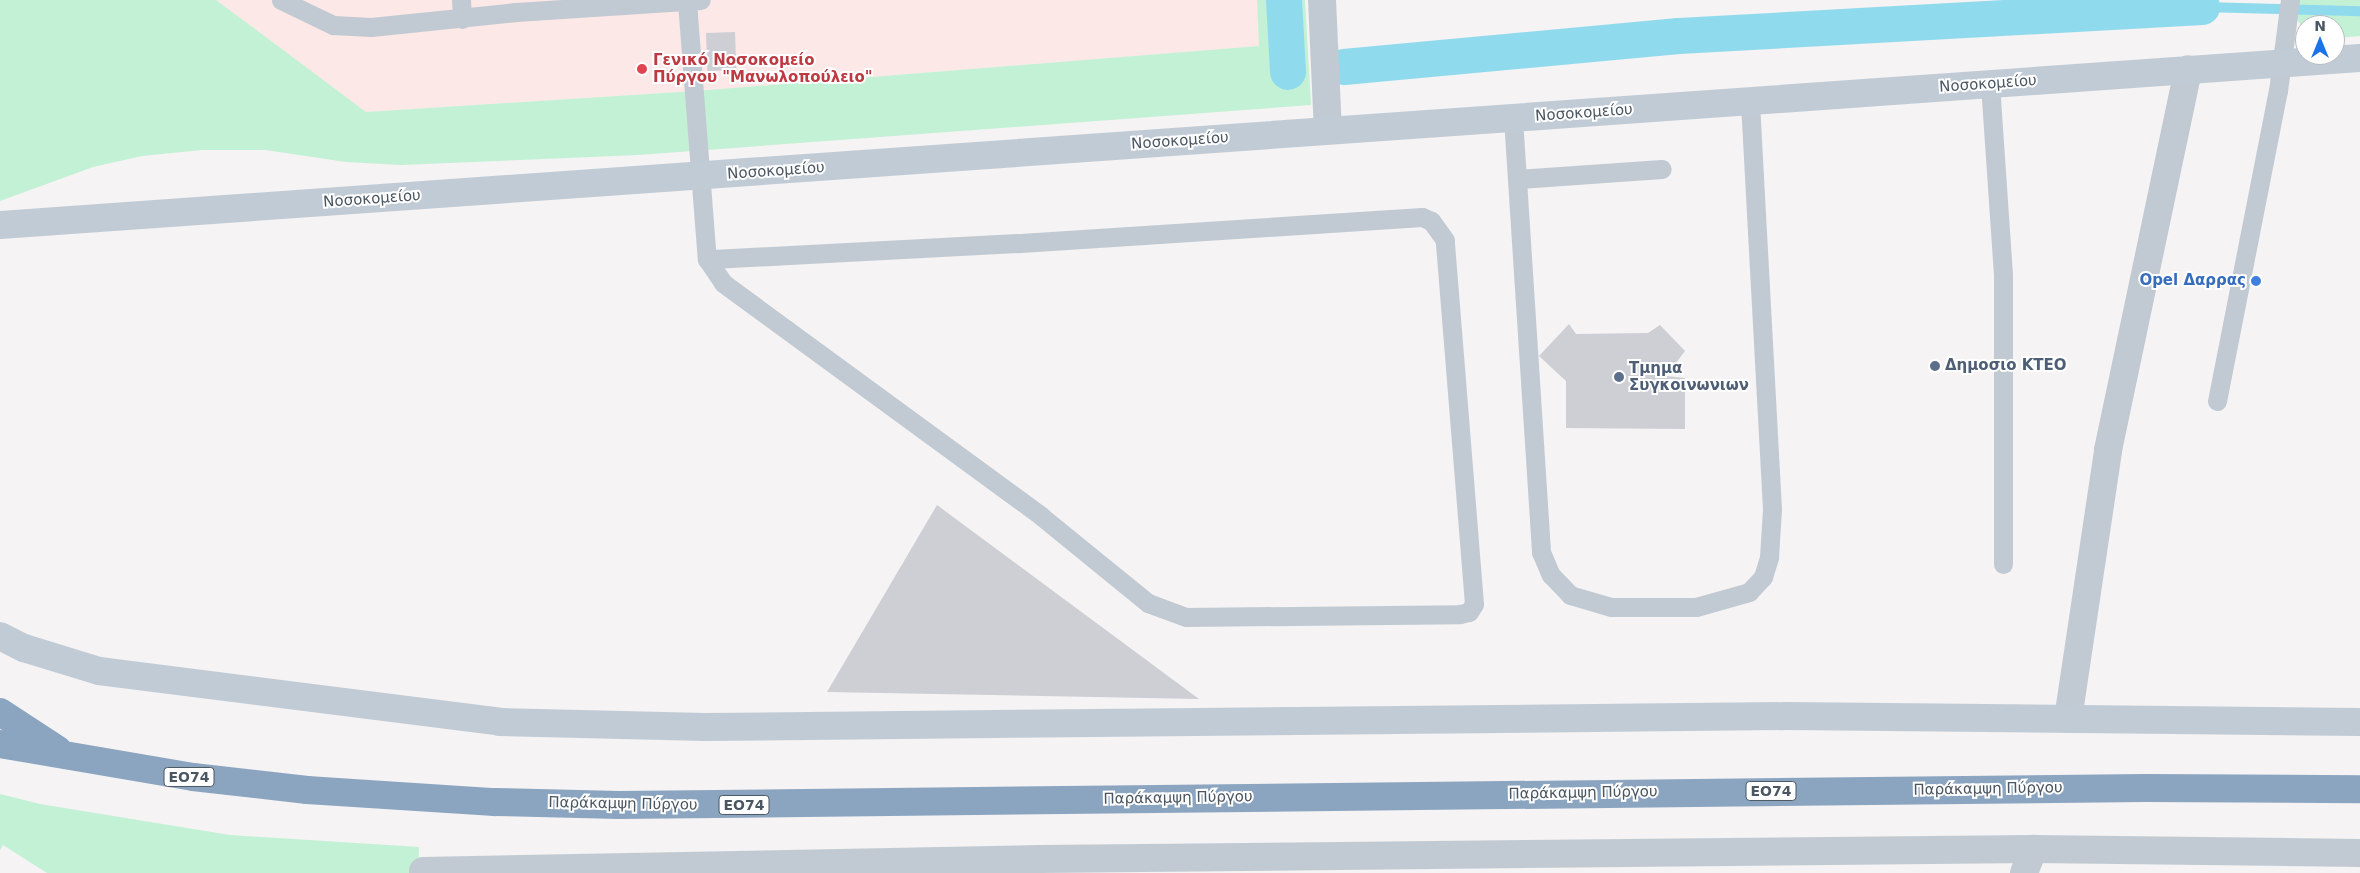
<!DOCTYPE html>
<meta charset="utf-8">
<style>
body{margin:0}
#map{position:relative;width:2360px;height:873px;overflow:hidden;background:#f5f3f3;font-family:"DejaVu Sans",sans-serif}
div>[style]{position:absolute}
.medical>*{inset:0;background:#fce8e6}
.green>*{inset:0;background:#c3f1d5}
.stream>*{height:10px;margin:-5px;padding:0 5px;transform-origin:5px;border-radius:5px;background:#90daee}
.canal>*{height:36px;margin:-18px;padding:0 18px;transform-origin:18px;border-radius:18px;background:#90daee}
.building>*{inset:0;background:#cdcfd5;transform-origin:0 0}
.lane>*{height:19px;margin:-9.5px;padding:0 9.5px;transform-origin:9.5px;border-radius:9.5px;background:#c1cad2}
.street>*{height:28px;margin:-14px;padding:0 14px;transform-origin:14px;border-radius:14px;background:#c1cad2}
.secondary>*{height:28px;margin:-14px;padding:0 14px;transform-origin:14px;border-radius:14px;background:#c1cbd6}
.highway>*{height:28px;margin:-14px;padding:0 14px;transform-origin:14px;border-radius:14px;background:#8ba5c1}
.dots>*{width:14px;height:14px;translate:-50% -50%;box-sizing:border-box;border:2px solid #fff;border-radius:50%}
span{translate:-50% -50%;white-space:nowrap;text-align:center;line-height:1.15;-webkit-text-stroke:4px #fff;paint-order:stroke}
.shield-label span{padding:1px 4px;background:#fff;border:1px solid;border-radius:4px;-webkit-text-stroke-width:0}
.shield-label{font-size:14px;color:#4a5661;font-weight:700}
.health-label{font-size:15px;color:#be3a42;font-weight:700}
.left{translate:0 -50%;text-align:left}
.street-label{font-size:15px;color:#4a5661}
.shop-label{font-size:15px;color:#366cbe;font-weight:700}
.right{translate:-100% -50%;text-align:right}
.service-label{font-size:15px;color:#4e5e75;font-weight:700}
.north{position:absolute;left:2295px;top:15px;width:50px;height:50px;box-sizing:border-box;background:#fff;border:1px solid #b7bbc0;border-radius:50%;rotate:0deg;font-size:14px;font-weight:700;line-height:20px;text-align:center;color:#4a5661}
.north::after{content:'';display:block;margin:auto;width:18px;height:22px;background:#1a73e8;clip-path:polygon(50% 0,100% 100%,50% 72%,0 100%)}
</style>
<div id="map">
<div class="medical">
<div style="clip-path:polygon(216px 0,1257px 0,1260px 46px,695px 91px,365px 112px)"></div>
</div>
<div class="green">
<div style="clip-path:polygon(0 0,216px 0,366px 112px,695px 91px,1259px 46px,1257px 0,1305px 0,1311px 105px,638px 155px,401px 165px,346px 162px,266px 150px,202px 150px,142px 156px,93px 167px,0 201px)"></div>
<div style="clip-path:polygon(2295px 0,2360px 0,2360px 36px,2335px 38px,2335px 25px,2305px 25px,2304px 30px,2297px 19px)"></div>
<div style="clip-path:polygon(0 794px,40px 804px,230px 835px,419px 847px,418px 873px,47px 873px,3px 845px,0 850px)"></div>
</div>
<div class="stream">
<div style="left:2203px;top:0;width:7px;rotate:98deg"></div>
<div style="left:2202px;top:7px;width:158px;rotate:1.5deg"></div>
</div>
<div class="canal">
<div style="left:1284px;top:0;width:72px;rotate:86.8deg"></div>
<div style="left:1344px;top:67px;width:336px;rotate:-5.3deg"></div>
<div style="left:1679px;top:36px;width:524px;rotate:-3.17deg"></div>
</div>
<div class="building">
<div style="left:735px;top:32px;width:38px;height:29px;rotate:88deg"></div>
<div style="clip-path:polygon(1569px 324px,1576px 334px,1648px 333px,1660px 325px,1685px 351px,1666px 376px,1685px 378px,1685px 429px,1566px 428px,1566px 381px,1539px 356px)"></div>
<div style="clip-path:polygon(937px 505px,1199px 699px,827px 692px)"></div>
</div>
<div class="lane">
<div style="left:281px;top:0;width:58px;rotate:25.7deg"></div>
<div style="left:333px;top:25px;width:38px;rotate:3deg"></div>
<div style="left:371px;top:27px;width:146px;rotate:-5.9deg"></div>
<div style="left:516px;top:12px;width:185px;rotate:-3.7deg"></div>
<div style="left:461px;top:0;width:19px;rotate:87deg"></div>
<div style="left:687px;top:2px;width:258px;rotate:85.6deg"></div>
<div style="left:707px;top:259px;width:29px;rotate:56deg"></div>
<div style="left:723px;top:283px;width:394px;rotate:36.2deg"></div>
<div style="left:1041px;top:516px;width:138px;rotate:39.1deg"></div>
<div style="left:1148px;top:603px;width:40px;rotate:20.2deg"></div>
<div style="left:1186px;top:617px;width:274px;rotate:-0.6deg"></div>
<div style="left:1460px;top:614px;width:9px;rotate:-13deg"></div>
<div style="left:1469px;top:612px;width:9px;rotate:-58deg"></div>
<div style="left:1474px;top:604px;width:365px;rotate:-94.6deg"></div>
<div style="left:1445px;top:240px;width:24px;rotate:-126deg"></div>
<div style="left:1431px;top:221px;width:10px;rotate:-156deg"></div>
<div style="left:1422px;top:217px;width:406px;rotate:176.3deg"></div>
<div style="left:1017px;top:243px;width:310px;rotate:177deg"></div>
<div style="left:1990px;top:84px;width:192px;rotate:86.1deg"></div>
<div style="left:2003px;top:276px;width:288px;rotate:90deg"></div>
<div style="left:1513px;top:118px;width:435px;rotate:86.3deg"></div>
<div style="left:1541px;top:552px;width:25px;rotate:67deg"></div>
<div style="left:1551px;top:575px;width:28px;rotate:46deg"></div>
<div style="left:1570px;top:595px;width:43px;rotate:16.3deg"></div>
<div style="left:1611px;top:607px;width:85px"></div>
<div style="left:1696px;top:607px;width:55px;rotate:-15.8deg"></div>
<div style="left:1749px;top:592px;width:21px;rotate:-47deg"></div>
<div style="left:1763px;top:577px;width:21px;rotate:-73deg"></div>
<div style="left:1769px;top:557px;width:48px;rotate:-86.4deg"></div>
<div style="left:1772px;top:509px;width:409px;rotate:-93.1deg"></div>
<div style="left:1518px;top:179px;width:144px;rotate:-4deg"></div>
<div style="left:2217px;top:401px;width:316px;rotate:-78.9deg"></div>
<div style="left:2278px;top:91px;width:92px;rotate:-82.5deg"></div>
</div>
<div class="street">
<div style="left:1322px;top:0;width:130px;rotate:87.4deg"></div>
<div style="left:2068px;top:719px;width:272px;rotate:-81.5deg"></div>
<div style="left:2108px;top:450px;width:389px;rotate:-78.1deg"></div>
<div style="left:423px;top:871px;width:617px;rotate:-1.11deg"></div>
<div style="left:1040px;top:859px;width:993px;rotate:-0.58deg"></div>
<div style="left:2033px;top:849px;width:327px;rotate:0.7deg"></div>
<div style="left:2024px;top:873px;width:26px;rotate:-69deg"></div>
</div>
<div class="secondary">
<div style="left:0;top:225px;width:2366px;rotate:-4.05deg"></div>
<div style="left:0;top:636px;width:27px;rotate:27deg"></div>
<div style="left:24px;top:648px;width:78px;rotate:17deg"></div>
<div style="left:99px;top:671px;width:404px;rotate:7.2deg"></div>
<div style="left:500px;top:722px;width:205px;rotate:1.4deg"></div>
<div style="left:705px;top:727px;width:1082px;rotate:-0.58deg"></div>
<div style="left:1787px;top:716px;width:573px;rotate:0.6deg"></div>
</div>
<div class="highway">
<div style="left:0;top:712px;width:69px;rotate:33.2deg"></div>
<div style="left:0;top:744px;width:196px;rotate:9.7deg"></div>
<div style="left:193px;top:777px;width:115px;rotate:6.5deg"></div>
<div style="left:307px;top:790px;width:188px;rotate:3.7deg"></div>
<div style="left:495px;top:802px;width:124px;rotate:1.4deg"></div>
<div style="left:619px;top:805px;width:1526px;rotate:-0.64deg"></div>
<div style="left:2145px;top:788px;width:215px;rotate:0.3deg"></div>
</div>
<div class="dots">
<div style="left:642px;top:69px;background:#e0444e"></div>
<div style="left:2256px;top:281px;background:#3f7fe0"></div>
<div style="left:1935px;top:366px;background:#5c6f8a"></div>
<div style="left:1619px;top:377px;background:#5c6f8a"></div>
</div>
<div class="shield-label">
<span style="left:189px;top:777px">ΕΟ74</span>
<span style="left:1771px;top:791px">ΕΟ74</span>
<span style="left:744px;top:805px">ΕΟ74</span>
</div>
<div class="health-label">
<span class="left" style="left:653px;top:69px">Γενικό Νοσοκομείο<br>Πύργου "Μανωλοπούλειο"</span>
</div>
<div class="street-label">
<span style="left:1988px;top:84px;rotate:-4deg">Νοσοκομείου</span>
<span style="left:1584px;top:113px;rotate:-4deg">Νοσοκομείου</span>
<span style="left:1180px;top:141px;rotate:-4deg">Νοσοκομείου</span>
<span style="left:776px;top:171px;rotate:-4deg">Νοσοκομείου</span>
<span style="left:372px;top:199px;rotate:-4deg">Νοσοκομείου</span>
<span style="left:1988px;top:789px;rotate:-1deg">Παράκαμψη Πύργου</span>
<span style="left:1583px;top:793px;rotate:-1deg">Παράκαμψη Πύργου</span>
<span style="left:1178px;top:798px;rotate:-1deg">Παράκαμψη Πύργου</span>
<span style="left:623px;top:804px;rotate:1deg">Παράκαμψη Πύργου</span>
</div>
<div class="shop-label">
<span class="right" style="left:2246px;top:281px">Opel Δαρρας</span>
</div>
<div class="service-label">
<span class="left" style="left:1945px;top:366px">Δημοσιο ΚΤΕΟ</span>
<span class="left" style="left:1629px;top:377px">Τμημα<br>Συγκοινωνιων</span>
</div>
<div class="north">N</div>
</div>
